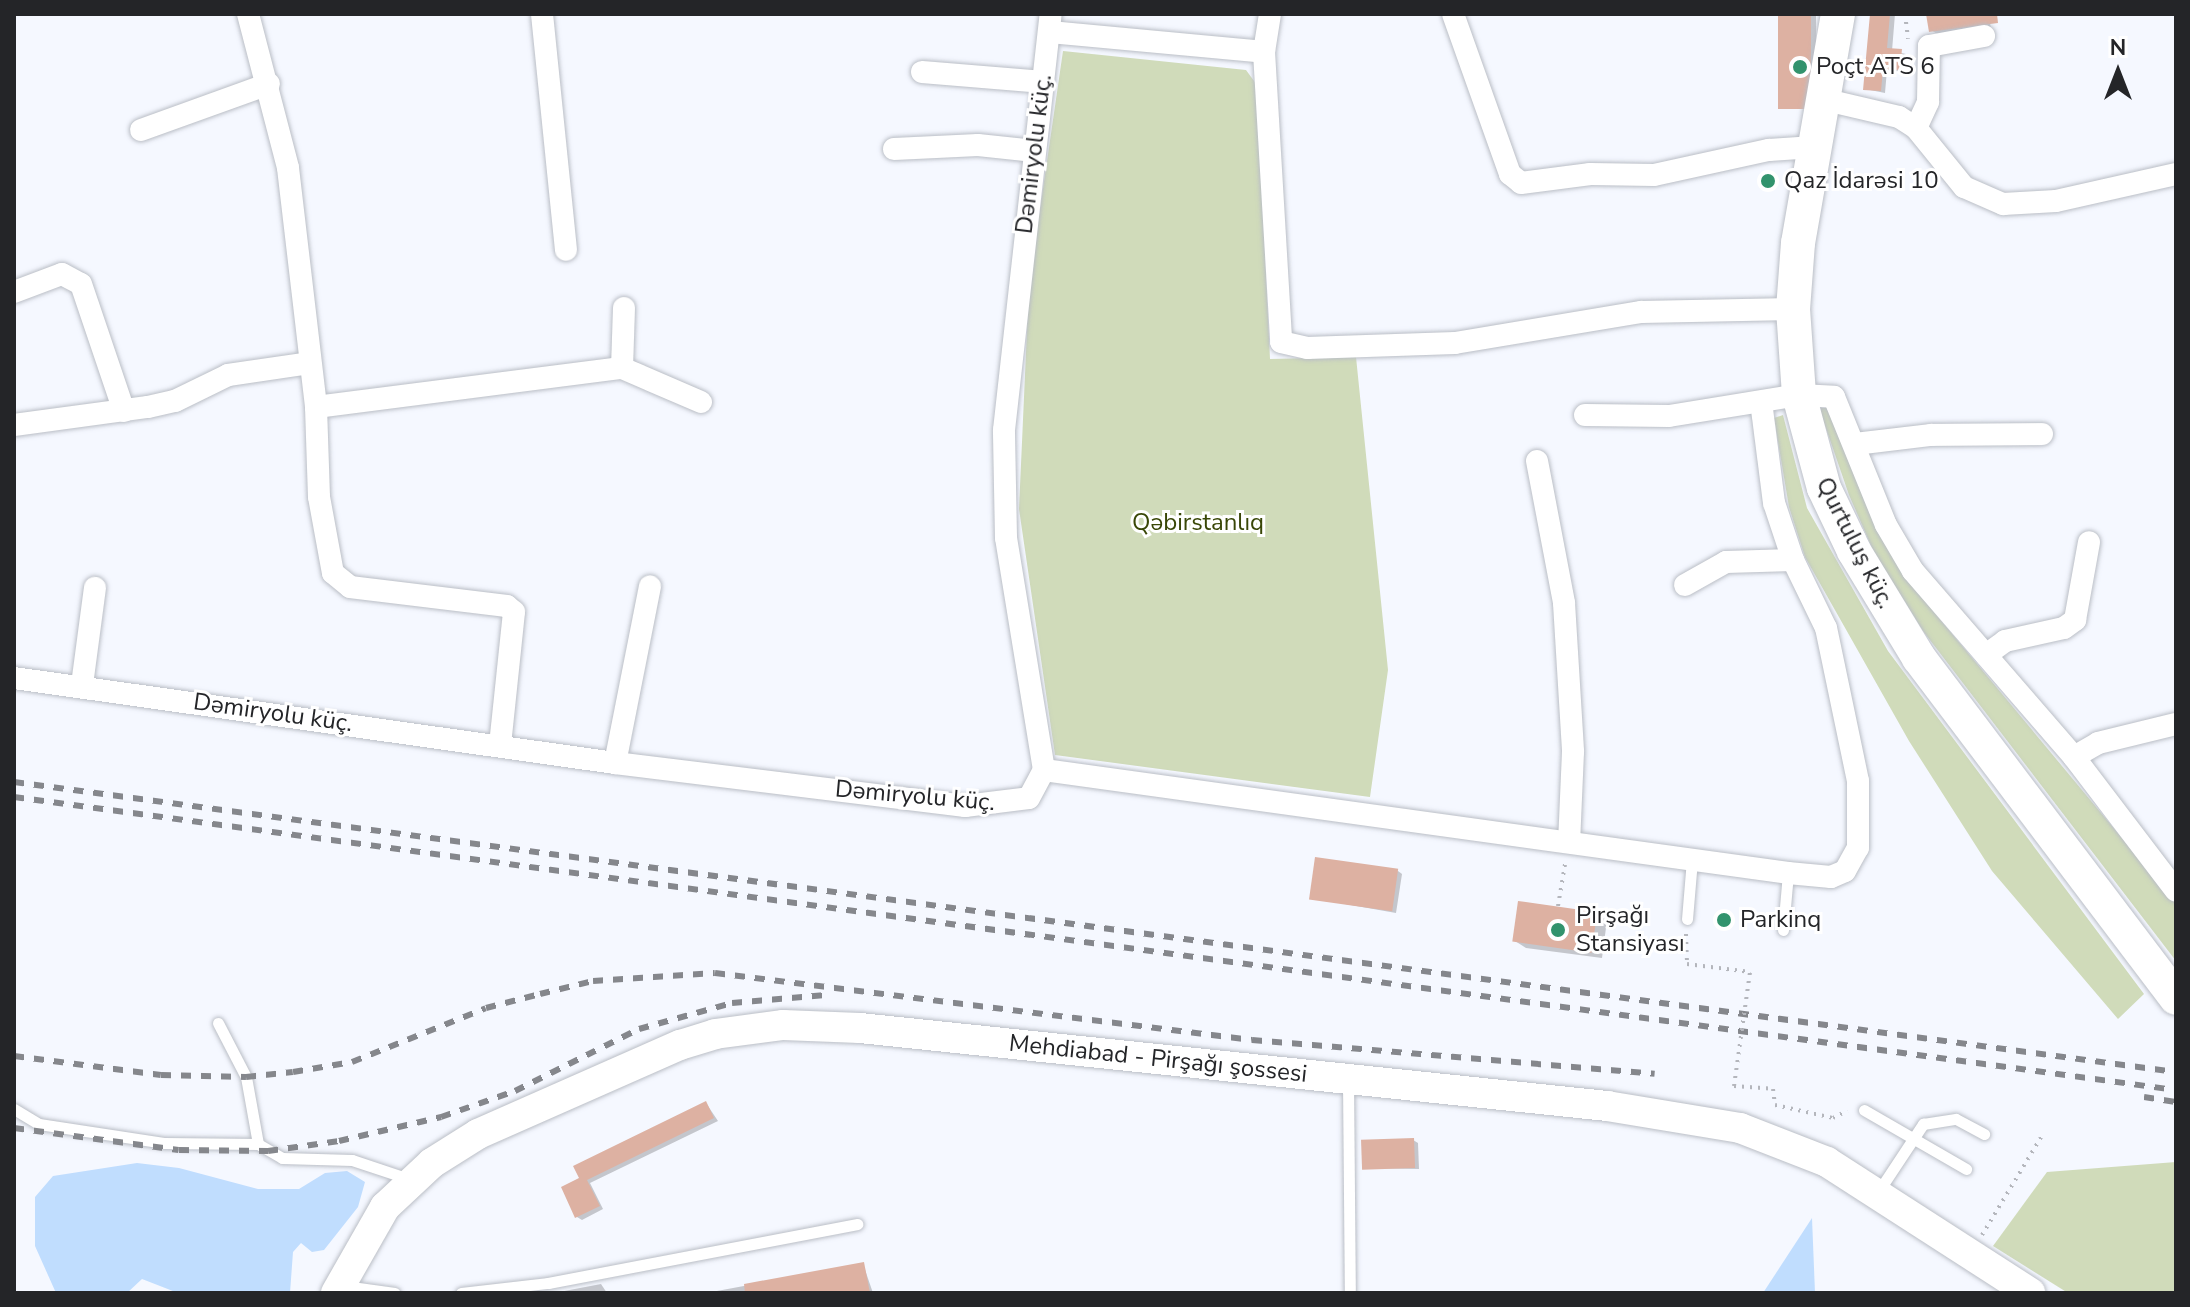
<!DOCTYPE html>
<meta charset="utf-8">
<style>
body{margin:0}
#map{position:relative;width:2190px;height:1307px;overflow:hidden;background:#f5f8ff;font-family:"Nunito Sans",sans-serif}
div>[style]{position:absolute}
.green>*{inset:0;background:#d0dbba}
.water>*{inset:0;background:#c0ddfe}
.shadow>*{inset:0;background:#0003;transform-origin:0 0}
.building>*{inset:0;background:#ddb1a2;transform-origin:0 0}
.path>*{height:4px;margin-top:-2px;transform-origin:0;background:repeating-linear-gradient(90deg,#b4b6bc 0 2px,transparent 0 8px)}
.roads{filter:drop-shadow(0 0 2px #babec6) drop-shadow(0 0 2px #babec6)}
.lane>*{height:11px;margin:-5.5px;padding:0 5.5px;transform-origin:5.5px;border-radius:5.5px;background:#fff}
.street>*{height:22px;margin:-11px;padding:0 11px;transform-origin:11px;border-radius:11px;background:#fff}
.secondary>*{height:30px;margin:-15px;padding:0 15px;transform-origin:15px;border-radius:15px;background:#fff}
.primary>*{height:34px;margin:-17px;padding:0 17px;transform-origin:17px;border-radius:17px;background:#fff}
.rail>*{height:6px;margin-top:-3px;transform-origin:0;background:repeating-linear-gradient(90deg,#85878c 0 10px,transparent 0 20px)}
.path-bridge>*{height:4px;margin-top:-2px;transform-origin:0;background:repeating-linear-gradient(90deg,#b4b6bc 0 2px,transparent 0 8px)}
.dots>*{width:22px;height:22px;translate:-50% -50%;box-sizing:border-box;border:4px solid #fff;border-radius:50%}
span{translate:-50% -50%;white-space:nowrap;text-align:center;line-height:1.15;-webkit-text-stroke:6px #fff;paint-order:stroke}
.poi-label{font-size:24px;color:#242528}
.left{translate:0 -50%;text-align:left}
.street-label{font-size:24px;color:#242528}
.park-label{font-size:24px;color:#394707}
.frame{position:absolute;inset:0;border:16px solid #242528;pointer-events:none}
.north{position:absolute;left:2078px;top:32px;width:80px;height:80px;-webkit-text-stroke:6px #fff;paint-order:stroke;rotate:0deg;font-size:22px;font-weight:700;line-height:32px;text-align:center;color:#242528}
.north::after{content:'';display:block;margin:auto;width:28px;height:36px;background:#242528;clip-path:polygon(50% 0,100% 100%,50% 72%,0 100%)}
</style>
<div id="map">
<div class="green">
<div style="clip-path:polygon(1063px 51px,1246px 70px,1257px 85px,1270px 359px,1356px 357px,1388px 670px,1370px 797px,1055px 755px,1019px 509px,1029px 285px)"></div>
<div style="clip-path:polygon(1831px 407px,1933px 611px,2176px 903px,2176px 961px,1923px 631px,1873px 550px,1849px 495px,1819px 408px)"></div>
<div style="clip-path:polygon(1783px 415px,1807px 508px,1888px 651px,2144px 994px,2118px 1019px,1992px 871px,1909px 741px,1805px 557px,1789px 507px,1774px 418px)"></div>
<div style="clip-path:polygon(2176px 1162px,2176px 1293px,2068px 1293px,1993px 1246px,2047px 1172px)"></div>
</div>
<div class="water">
<div style="clip-path:polygon(137px 1163px,179px 1168px,258px 1189px,299px 1189px,325px 1173px,347px 1171px,365px 1182px,358px 1207px,324px 1250px,312px 1252px,301px 1243px,293px 1252px,290px 1293px,178px 1293px,142px 1279px,127px 1293px,56px 1293px,35px 1246px,35px 1197px,53px 1176px)"></div>
<div style="clip-path:polygon(1812px 1218px,1815px 1293px,1763px 1293px)"></div>
</div>
<div class="shadow">
<div style="left:1780px;top:14px;width:36px;height:94px"></div>
<div style="clip-path:polygon(1872px 14px,1895px 14px,1892px 51px,1906px 54px,1904px 72px,1887px 70px,1885px 93px,1865px 89px)"></div>
<div style="clip-path:polygon(1928px 14px,1988px 14px,1991px 28px,1942px 37px,1931px 30px)"></div>
<div style="clip-path:polygon(1398px 871px,1402px 874px,1396px 913px,1311px 898px)"></div>
<div style="clip-path:polygon(1596px 914px,1607px 920px,1602px 958px,1526px 948px,1515px 941px)"></div>
<div style="clip-path:polygon(706px 1103px,718px 1121px,590px 1183px,603px 1209px,582px 1220px,577px 1217px,563px 1188px)"></div>
<div style="clip-path:polygon(1413px 1140px,1418px 1143px,1419px 1169px,1363px 1168px)"></div>
<div style="clip-path:polygon(863px 1264px,873px 1293px,706px 1293px)"></div>
<div style="clip-path:polygon(601px 1284px,607px 1293px,559px 1293px,559px 1292px)"></div>
</div>
<div class="building">
<div style="left:1778px;top:14px;width:33px;height:95px"></div>
<div style="clip-path:polygon(1870px 14px,1890px 14px,1887px 48px,1902px 49px,1900px 70px,1883px 69px,1881px 91px,1863px 90px)"></div>
<div style="clip-path:polygon(1926px 14px,1997px 14px,1998px 23px,1929px 32px)"></div>
<div style="left:1315px;top:857px;width:84px;height:43px;rotate:8deg"></div>
<div style="left:1518px;top:901px;width:80px;height:41px;rotate:8deg"></div>
<div style="clip-path:polygon(706px 1101px,714px 1118px,587px 1180px,600px 1206px,575px 1218px,561px 1187px,579px 1178px,573px 1166px)"></div>
<div style="left:1414px;top:1138px;width:30px;height:53px;rotate:88deg"></div>
<div style="clip-path:polygon(864px 1262px,870px 1293px,745px 1293px,744px 1284px)"></div>
</div>
<div class="path">
<div style="left:1905px;top:14px;width:25px;rotate:83deg"></div>
<div style="left:1558px;top:906px;width:43px;rotate:-80.5deg"></div>
<div style="left:1686px;top:934px;width:30px;rotate:88deg"></div>
<div style="left:1687px;top:964px;width:64px;rotate:7.2deg"></div>
<div style="left:1734px;top:1086px;width:39px;rotate:4deg"></div>
<div style="left:1773px;top:1089px;width:16px;rotate:83deg"></div>
<div style="left:1775px;top:1105px;width:59px;rotate:12.6deg"></div>
<div style="left:1833px;top:1118px;width:16px;rotate:-27deg"></div>
<div style="left:1982px;top:1235px;width:118px;rotate:-58.9deg"></div>
</div>
<div class="roads">
<div class="lane">
<div style="left:1687px;top:919px;width:60px;rotate:-85.2deg"></div>
<div style="left:1783px;top:930px;width:57px;rotate:-85deg"></div>
<div style="left:218px;top:1023px;width:61px;rotate:62.6deg"></div>
<div style="left:246px;top:1077px;width:68px;rotate:79.8deg"></div>
<div style="left:1348px;top:1080px;width:213px;rotate:89.5deg"></div>
<div style="left:14px;top:1109px;width:29px;rotate:31deg"></div>
<div style="left:39px;top:1124px;width:126px;rotate:8.6deg"></div>
<div style="left:164px;top:1143px;width:94px;rotate:0.6deg"></div>
<div style="left:258px;top:1144px;width:28px;rotate:30deg"></div>
<div style="left:282px;top:1158px;width:70px;rotate:1.6deg"></div>
<div style="left:352px;top:1160px;width:63px;rotate:18.4deg"></div>
<div style="left:1864px;top:1110px;width:118px;rotate:30deg"></div>
<div style="left:1878px;top:1192px;width:82px;rotate:-56.5deg"></div>
<div style="left:1923px;top:1124px;width:33px;rotate:-9deg"></div>
<div style="left:1956px;top:1119px;width:32px;rotate:28deg"></div>
<div style="left:344px;top:1286px;width:51px;rotate:7.8deg"></div>
<div style="left:461px;top:1293px;width:88px;rotate:-6.6deg"></div>
<div style="left:548px;top:1283px;width:315px;rotate:-10.8deg"></div>
</div>
<div class="street">
<div style="left:248px;top:14px;width:159px;rotate:75.4deg"></div>
<div style="left:288px;top:168px;width:241px;rotate:83.3deg"></div>
<div style="left:316px;top:407px;width:90px;rotate:88.1deg"></div>
<div style="left:319px;top:497px;width:77px;rotate:79.6deg"></div>
<div style="left:333px;top:573px;width:22px;rotate:39deg"></div>
<div style="left:350px;top:587px;width:158px;rotate:6.9deg"></div>
<div style="left:507px;top:606px;width:9px;rotate:41deg"></div>
<div style="left:514px;top:612px;width:135px;rotate:96deg"></div>
<div style="left:542px;top:14px;width:237px;rotate:84.2deg"></div>
<div style="left:1270px;top:14px;width:38px;rotate:99deg"></div>
<div style="left:1264px;top:52px;width:290px;rotate:86.6deg"></div>
<div style="left:1281px;top:342px;width:27px;rotate:13deg"></div>
<div style="left:1307px;top:348px;width:148px;rotate:-1.9deg"></div>
<div style="left:1455px;top:343px;width:189px;rotate:-9.5deg"></div>
<div style="left:1641px;top:312px;width:152px;rotate:-1.1deg"></div>
<div style="left:1453px;top:14px;width:170px;rotate:70.4deg"></div>
<div style="left:1510px;top:174px;width:14px;rotate:39deg"></div>
<div style="left:1521px;top:183px;width:70px;rotate:-7.4deg"></div>
<div style="left:1590px;top:174px;width:64px;rotate:0.9deg"></div>
<div style="left:1654px;top:175px;width:118px;rotate:-12.3deg"></div>
<div style="left:1769px;top:150px;width:45px;rotate:-3.8deg"></div>
<div style="left:1050px;top:32px;width:215px;rotate:5.3deg"></div>
<div style="left:922px;top:72px;width:122px;rotate:4.7deg"></div>
<div style="left:1822px;top:99px;width:79px;rotate:13.2deg"></div>
<div style="left:1899px;top:117px;width:20px;rotate:33deg"></div>
<div style="left:1916px;top:128px;width:76px;rotate:50.9deg"></div>
<div style="left:1964px;top:187px;width:43px;rotate:23.6deg"></div>
<div style="left:2003px;top:204px;width:53px;rotate:-3.2deg"></div>
<div style="left:2056px;top:201px;width:123px;rotate:-12.7deg"></div>
<div style="left:1916px;top:128px;width:29px;rotate:-65deg"></div>
<div style="left:1928px;top:102px;width:56px;rotate:-89deg"></div>
<div style="left:1929px;top:46px;width:56px;rotate:-10.3deg"></div>
<div style="left:141px;top:130px;width:136px;rotate:-19.8deg"></div>
<div style="left:894px;top:149px;width:84px;rotate:-2.7deg"></div>
<div style="left:978px;top:145px;width:57px;rotate:6deg"></div>
<div style="left:14px;top:292px;width:51px;rotate:-20.6deg"></div>
<div style="left:62px;top:274px;width:21px;rotate:28deg"></div>
<div style="left:81px;top:284px;width:134px;rotate:71.3deg"></div>
<div style="left:622px;top:368px;width:60px;rotate:-88.1deg"></div>
<div style="left:316px;top:407px;width:308px;rotate:-7.3deg"></div>
<div style="left:622px;top:368px;width:86px;rotate:23.3deg"></div>
<div style="left:1585px;top:415px;width:84px;rotate:0.7deg"></div>
<div style="left:1669px;top:416px;width:132px;rotate:-9.2deg"></div>
<div style="left:1799px;top:395px;width:35px;rotate:3deg"></div>
<div style="left:1834px;top:397px;width:138px;rotate:67.9deg"></div>
<div style="left:1886px;top:525px;width:53px;rotate:59.6deg"></div>
<div style="left:1913px;top:571px;width:246px;rotate:49.1deg"></div>
<div style="left:2074px;top:757px;width:168px;rotate:52.7deg"></div>
<div style="left:14px;top:425px;width:135px;rotate:-7.7deg"></div>
<div style="left:148px;top:407px;width:28px;rotate:-13deg"></div>
<div style="left:175px;top:401px;width:59px;rotate:-26.1deg"></div>
<div style="left:228px;top:375px;width:82px;rotate:-8.4deg"></div>
<div style="left:1855px;top:444px;width:77px;rotate:-6.8deg"></div>
<div style="left:1931px;top:435px;width:111px;rotate:-0.5deg"></div>
<div style="left:1537px;top:461px;width:145px;rotate:79.2deg"></div>
<div style="left:1564px;top:603px;width:149px;rotate:86.5deg"></div>
<div style="left:1573px;top:752px;width:90px;rotate:92.5deg"></div>
<div style="left:1685px;top:585px;width:47px;rotate:-29.3deg"></div>
<div style="left:1726px;top:562px;width:67px;rotate:-1.7deg"></div>
<div style="left:1986px;top:655px;width:24px;rotate:-36deg"></div>
<div style="left:2005px;top:641px;width:60px;rotate:-12.4deg"></div>
<div style="left:2064px;top:628px;width:14px;rotate:-36deg"></div>
<div style="left:2075px;top:620px;width:79px;rotate:-79.8deg"></div>
<div style="left:14px;top:678px;width:607px;rotate:8.05deg"></div>
<div style="left:615px;top:763px;width:353px;rotate:7deg"></div>
<div style="left:965px;top:806px;width:64px;rotate:-7.1deg"></div>
<div style="left:1029px;top:798px;width:32px;rotate:-62deg"></div>
<div style="left:1044px;top:770px;width:235px;rotate:-99.3deg"></div>
<div style="left:1006px;top:538px;width:108px;rotate:-91.1deg"></div>
<div style="left:1004px;top:430px;width:419px;rotate:-83.6deg"></div>
<div style="left:82px;top:685px;width:98px;rotate:-82.4deg"></div>
<div style="left:2074px;top:757px;width:28px;rotate:-30deg"></div>
<div style="left:2098px;top:743px;width:80px;rotate:-13.7deg"></div>
<div style="left:615px;top:763px;width:180px;rotate:-78.8deg"></div>
<div style="left:1044px;top:770px;width:751px;rotate:7.88deg"></div>
<div style="left:1788px;top:873px;width:43px;rotate:5.3deg"></div>
<div style="left:1831px;top:877px;width:15px;rotate:-23deg"></div>
<div style="left:1845px;top:871px;width:26px;rotate:-61deg"></div>
<div style="left:1858px;top:848px;width:67px;rotate:-90deg"></div>
<div style="left:1858px;top:781px;width:156px;rotate:-101.8deg"></div>
<div style="left:1826px;top:628px;width:76px;rotate:-115.9deg"></div>
<div style="left:1793px;top:560px;width:60px;rotate:-108.4deg"></div>
<div style="left:1774px;top:503px;width:102px;rotate:-97.3deg"></div>
</div>
<div class="secondary">
<div style="left:336px;top:1293px;width:99px;rotate:-60.3deg"></div>
<div style="left:385px;top:1207px;width:64px;rotate:-43.1deg"></div>
<div style="left:432px;top:1163px;width:54px;rotate:-32.2deg"></div>
<div style="left:478px;top:1134px;width:221px;rotate:-23.8deg"></div>
<div style="left:680px;top:1045px;width:37px;rotate:-17deg"></div>
<div style="left:715px;top:1034px;width:69px;rotate:-7.5deg"></div>
<div style="left:783px;top:1025px;width:77px;rotate:2.2deg"></div>
<div style="left:860px;top:1028px;width:751px;rotate:5.96deg"></div>
<div style="left:1607px;top:1106px;width:135px;rotate:9.4deg"></div>
<div style="left:1740px;top:1128px;width:93px;rotate:21.3deg"></div>
<div style="left:1827px;top:1162px;width:242px;rotate:32.8deg"></div>
</div>
<div class="primary">
<div style="left:1838px;top:14px;width:232px;rotate:99.9deg"></div>
<div style="left:1798px;top:243px;width:66px;rotate:94.3deg"></div>
<div style="left:1793px;top:309px;width:86px;rotate:86deg"></div>
<div style="left:1799px;top:395px;width:96px;rotate:75deg"></div>
<div style="left:1824px;top:488px;width:70px;rotate:64.5deg"></div>
<div style="left:1854px;top:551px;width:125px;rotate:58.7deg"></div>
<div style="left:1919px;top:658px;width:426px;rotate:52.9deg"></div>
</div>
</div>
<div class="rail">
<div style="left:14px;top:782px;width:2181px;rotate:7.64deg"></div>
<div style="left:14px;top:797px;width:2182px;rotate:7.72deg"></div>
<div style="left:14px;top:1056px;width:148px;rotate:7.4deg"></div>
<div style="left:161px;top:1075px;width:85px;rotate:1.3deg"></div>
<div style="left:246px;top:1077px;width:47px;rotate:-6.1deg"></div>
<div style="left:293px;top:1072px;width:60px;rotate:-9.6deg"></div>
<div style="left:352px;top:1062px;width:144px;rotate:-21.9deg"></div>
<div style="left:486px;top:1008px;width:56px;rotate:-14.5deg"></div>
<div style="left:540px;top:994px;width:55px;rotate:-13.8deg"></div>
<div style="left:593px;top:981px;width:122px;rotate:-3.8deg"></div>
<div style="left:715px;top:973px;width:541px;rotate:7.11deg"></div>
<div style="left:1252px;top:1040px;width:404px;rotate:4.8deg"></div>
<div style="left:2144px;top:1097px;width:32px;rotate:9deg"></div>
<div style="left:14px;top:1128px;width:166px;rotate:7.6deg"></div>
<div style="left:179px;top:1150px;width:89px;rotate:0.6deg"></div>
<div style="left:268px;top:1151px;width:72px;rotate:-8deg"></div>
<div style="left:339px;top:1141px;width:105px;rotate:-13.2deg"></div>
<div style="left:441px;top:1117px;width:78px;rotate:-19.4deg"></div>
<div style="left:515px;top:1091px;width:139px;rotate:-26.6deg"></div>
<div style="left:639px;top:1029px;width:97px;rotate:-15.6deg"></div>
<div style="left:732px;top:1003px;width:94px;rotate:-4.9deg"></div>
</div>
<div class="path-bridge">
<div style="left:1734px;top:1086px;width:115px;rotate:-82deg"></div>
</div>
<div class="dots">
<div style="left:1800px;top:67px;background:#32936d"></div>
<div style="left:1768px;top:181px;background:#32936d"></div>
<div style="left:1724px;top:920px;background:#32936d"></div>
<div style="left:1558px;top:930px;background:#32936d"></div>
</div>
<div class="poi-label">
<span class="left" style="left:1816px;top:67px">Poçt ATS 6</span>
<span class="left" style="left:1784px;top:181px">Qaz İdarəsi 10</span>
<span class="left" style="left:1576px;top:930px">Pirşağı<br>Stansiyası</span>
<span class="left" style="left:1740px;top:920px">Parkinq</span>
</div>
<div class="street-label">
<span style="left:1034px;top:154px;rotate:-83deg">Dəmiryolu küç.</span>
<span style="left:1855px;top:543px;rotate:63deg">Qurtuluş küç.</span>
<span style="left:273px;top:713px;rotate:8deg">Dəmiryolu küç.</span>
<span style="left:915px;top:796px;rotate:5deg">Dəmiryolu küç.</span>
<span style="left:1158px;top:1059px;rotate:6deg">Mehdiabad - Pirşağı şossesi</span>
</div>
<div class="park-label">
<span style="left:1198px;top:523px">Qəbirstanlıq</span>
</div>
<div class="frame"></div>
<div class="north">N</div>
</div>
